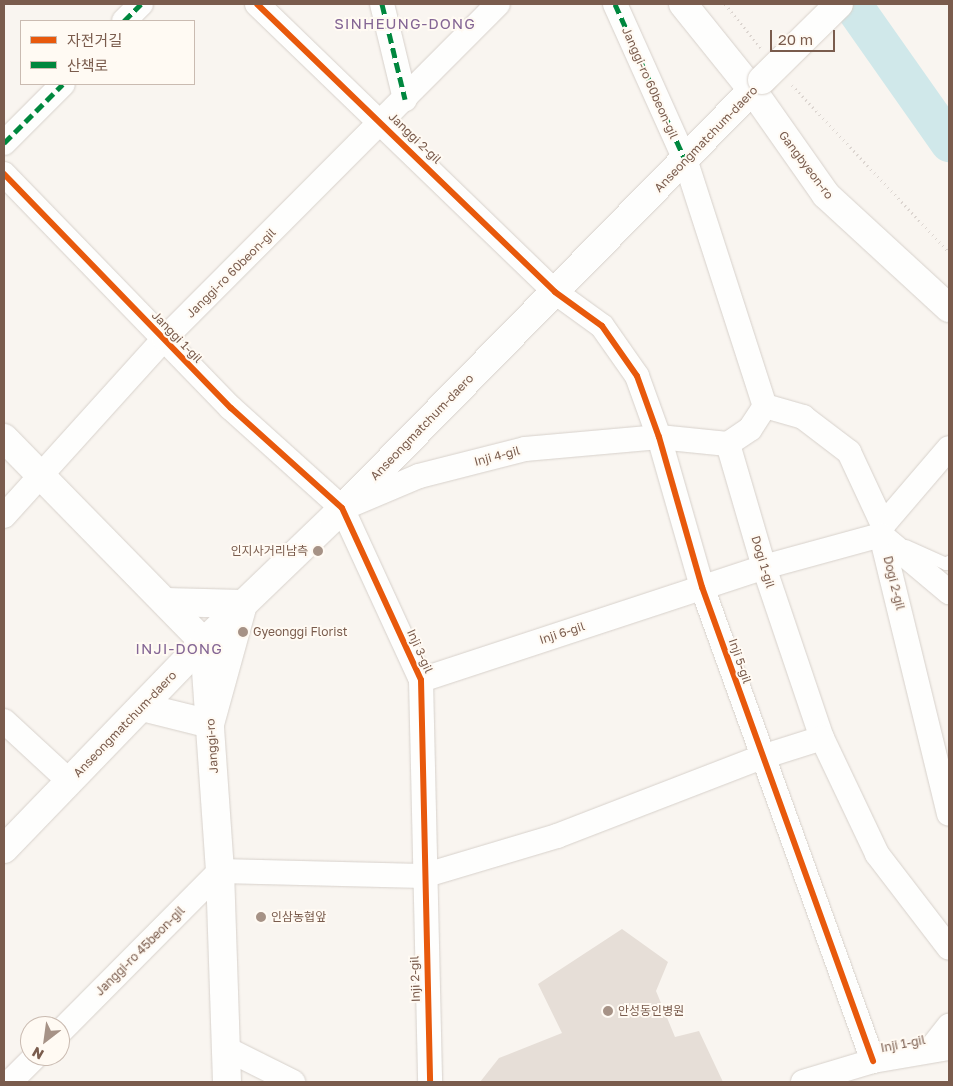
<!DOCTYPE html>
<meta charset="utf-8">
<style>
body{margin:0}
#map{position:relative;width:953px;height:1086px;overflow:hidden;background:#f9f5f0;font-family:"Golos Text","Noto Sans KR",sans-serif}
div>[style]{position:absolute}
.river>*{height:39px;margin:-19.5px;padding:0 19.5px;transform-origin:19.5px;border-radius:19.5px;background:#d0e8ea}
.building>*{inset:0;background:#e6ded7}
.path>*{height:3px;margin-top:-1.5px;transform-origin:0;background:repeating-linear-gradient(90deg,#dcd5d0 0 1px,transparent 0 5px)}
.roads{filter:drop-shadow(0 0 1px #d7d1cb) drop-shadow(0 0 1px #d7d1cb)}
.service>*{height:12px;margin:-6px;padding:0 6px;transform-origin:6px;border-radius:6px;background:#fefefd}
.minor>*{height:24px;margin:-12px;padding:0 12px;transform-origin:12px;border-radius:12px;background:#fefefd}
.tertiary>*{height:28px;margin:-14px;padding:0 14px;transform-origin:14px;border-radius:14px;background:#fefefd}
.secondary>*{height:28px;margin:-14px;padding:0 14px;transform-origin:14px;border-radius:14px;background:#fefefd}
.bridges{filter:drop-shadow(0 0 1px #d9d2cb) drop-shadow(0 0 1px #d9d2cb)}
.secondary-bridge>*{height:28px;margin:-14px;padding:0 14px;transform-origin:14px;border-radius:14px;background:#fefefd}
.quiet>*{height:5px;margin-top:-2.5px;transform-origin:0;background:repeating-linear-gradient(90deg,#00873e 0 10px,transparent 0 15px)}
.cycleway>*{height:6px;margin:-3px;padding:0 3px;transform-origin:3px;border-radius:3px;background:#e8590c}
.dots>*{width:14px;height:14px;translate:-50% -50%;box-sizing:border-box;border:2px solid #fffaf3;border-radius:50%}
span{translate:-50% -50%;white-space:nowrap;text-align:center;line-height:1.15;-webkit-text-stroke:4px #fffaf3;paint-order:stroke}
.street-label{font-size:12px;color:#7a5c4d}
.poi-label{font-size:12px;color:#7a5c4d}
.right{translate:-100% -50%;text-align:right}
.left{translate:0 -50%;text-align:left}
.quarter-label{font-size:15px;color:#846695;letter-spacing:1px}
.frame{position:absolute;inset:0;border:5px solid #7a5c4d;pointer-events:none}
.legend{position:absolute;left:20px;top:20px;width:175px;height:65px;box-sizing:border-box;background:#fffaf3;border:1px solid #cabbb1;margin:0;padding:6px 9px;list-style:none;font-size:15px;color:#7a5c4d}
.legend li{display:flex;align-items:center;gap:10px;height:25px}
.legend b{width:25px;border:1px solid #cabbb1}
.north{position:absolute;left:20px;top:1016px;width:50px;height:50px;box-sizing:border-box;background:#fffaf3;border:1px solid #cabbb1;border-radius:50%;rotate:210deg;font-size:14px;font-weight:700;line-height:20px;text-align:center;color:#7a5c4d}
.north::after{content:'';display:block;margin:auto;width:18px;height:22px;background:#a69286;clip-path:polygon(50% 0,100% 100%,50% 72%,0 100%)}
.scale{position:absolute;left:770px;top:30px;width:65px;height:22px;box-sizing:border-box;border:2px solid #7a5c4d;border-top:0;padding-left:6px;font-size:15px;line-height:18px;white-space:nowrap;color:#7a5c4d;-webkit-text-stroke:4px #fffaf3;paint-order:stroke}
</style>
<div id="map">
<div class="river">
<div style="left:852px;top:4px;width:169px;rotate:54.9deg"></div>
</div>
<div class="building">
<div style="clip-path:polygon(622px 929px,668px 962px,656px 991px,675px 1037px,699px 1031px,723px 1082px,480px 1082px,499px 1058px,562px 1033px,538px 984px)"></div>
</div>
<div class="path">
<div style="left:725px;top:4px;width:57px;rotate:50.7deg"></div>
<div style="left:792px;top:85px;width:229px;rotate:46.8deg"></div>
</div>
<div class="roads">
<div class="service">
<div style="left:906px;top:546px;width:44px;rotate:24.2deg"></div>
<div style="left:946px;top:564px;width:4px;rotate:-34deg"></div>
</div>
<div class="minor">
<div style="left:257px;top:4px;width:414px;rotate:44deg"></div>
<div style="left:555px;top:292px;width:58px;rotate:35.9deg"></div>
<div style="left:602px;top:326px;width:61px;rotate:55deg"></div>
<div style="left:637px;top:376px;width:65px;rotate:70.2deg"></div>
<div style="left:659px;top:437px;width:156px;rotate:74deg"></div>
<div style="left:702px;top:587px;width:504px;rotate:70.16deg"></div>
<div style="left:382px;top:4px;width:98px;rotate:76.4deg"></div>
<div style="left:615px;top:4px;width:173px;rotate:65.8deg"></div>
<div style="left:686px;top:162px;width:256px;rotate:72.1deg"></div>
<div style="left:765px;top:406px;width:27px;rotate:123deg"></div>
<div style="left:750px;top:429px;width:27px;rotate:146deg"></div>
<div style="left:124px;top:21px;width:24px;rotate:-45deg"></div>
<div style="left:4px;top:143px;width:83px;rotate:-45deg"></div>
<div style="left:4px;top:174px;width:326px;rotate:45.9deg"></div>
<div style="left:231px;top:408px;width:149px;rotate:42deg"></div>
<div style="left:342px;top:508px;width:189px;rotate:65.3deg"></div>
<div style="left:421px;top:680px;width:402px;rotate:88.7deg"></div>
<div style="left:765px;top:406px;width:40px;rotate:16deg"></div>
<div style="left:803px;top:417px;width:58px;rotate:37.3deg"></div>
<div style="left:849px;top:452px;width:81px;rotate:65deg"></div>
<div style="left:883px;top:525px;width:10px;rotate:101deg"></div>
<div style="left:881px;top:535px;width:287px;rotate:76.3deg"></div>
<div style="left:728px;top:444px;width:128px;rotate:73.7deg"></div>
<div style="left:764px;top:567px;width:181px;rotate:71.3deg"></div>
<div style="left:822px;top:738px;width:128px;rotate:64.6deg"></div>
<div style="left:877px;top:854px;width:118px;rotate:52.5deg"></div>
<div style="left:346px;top:507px;width:79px;rotate:-23deg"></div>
<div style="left:419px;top:476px;width:109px;rotate:-14.3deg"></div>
<div style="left:525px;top:449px;width:135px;rotate:-5.1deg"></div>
<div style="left:659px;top:437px;width:69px;rotate:5.8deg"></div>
<div style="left:4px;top:516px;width:239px;rotate:-47.9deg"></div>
<div style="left:164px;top:339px;width:473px;rotate:-45.1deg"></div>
<div style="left:883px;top:525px;width:101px;rotate:-49.4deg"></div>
<div style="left:881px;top:535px;width:89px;rotate:40deg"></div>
<div style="left:421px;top:680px;width:361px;rotate:-18.2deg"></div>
<div style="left:764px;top:567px;width:121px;rotate:-15.3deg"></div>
<div style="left:4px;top:721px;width:90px;rotate:42.7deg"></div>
<div style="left:60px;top:1032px;width:227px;rotate:-45.2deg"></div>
<div style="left:220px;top:871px;width:203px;rotate:1.4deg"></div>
<div style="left:423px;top:876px;width:140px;rotate:-16.6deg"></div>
<div style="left:557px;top:836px;width:220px;rotate:-21.1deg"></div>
<div style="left:762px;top:757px;width:63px;rotate:-17.6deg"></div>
<div style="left:227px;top:1049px;width:74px;rotate:26.6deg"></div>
<div style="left:930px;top:1050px;width:31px;rotate:-52deg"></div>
<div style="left:10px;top:1082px;width:37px;rotate:-45deg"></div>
<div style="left:803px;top:1082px;width:73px;rotate:-16.7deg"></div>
<div style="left:873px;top:1061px;width:77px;rotate:-9.7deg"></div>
</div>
<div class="tertiary">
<div style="left:683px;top:4px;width:112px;rotate:51.2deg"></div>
<div style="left:753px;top:91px;width:127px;rotate:54.9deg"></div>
<div style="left:826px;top:195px;width:167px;rotate:42.6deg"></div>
</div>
<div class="secondary">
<div style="left:4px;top:438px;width:286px;rotate:45.6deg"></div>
<div style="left:204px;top:642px;width:230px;rotate:86deg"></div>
<div style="left:220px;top:871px;width:211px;rotate:88.1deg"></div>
<div style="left:142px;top:707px;width:70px;rotate:14deg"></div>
<div style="left:210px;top:724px;width:124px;rotate:-74.6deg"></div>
<div style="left:243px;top:604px;width:77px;rotate:-178.5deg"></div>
<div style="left:4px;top:849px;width:288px;rotate:-46deg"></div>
<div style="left:204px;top:642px;width:179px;rotate:-43.9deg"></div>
<div style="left:333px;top:518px;width:613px;rotate:-45.59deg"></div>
</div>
</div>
<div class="bridges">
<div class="secondary-bridge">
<div style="left:762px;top:80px;width:108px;rotate:-44.6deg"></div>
</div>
</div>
<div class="quiet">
<div style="left:382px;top:4px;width:98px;rotate:76.4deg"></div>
<div style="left:615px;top:4px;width:173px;rotate:65.8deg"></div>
<div style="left:124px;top:21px;width:24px;rotate:-45deg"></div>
<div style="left:4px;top:143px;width:83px;rotate:-45deg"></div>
</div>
<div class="cycleway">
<div style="left:257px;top:4px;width:414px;rotate:44deg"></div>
<div style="left:555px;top:292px;width:58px;rotate:35.9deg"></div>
<div style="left:602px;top:326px;width:61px;rotate:55deg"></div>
<div style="left:637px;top:376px;width:65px;rotate:70.2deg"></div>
<div style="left:659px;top:437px;width:156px;rotate:74deg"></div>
<div style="left:702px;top:587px;width:504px;rotate:70.16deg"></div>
<div style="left:4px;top:174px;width:326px;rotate:45.9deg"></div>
<div style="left:231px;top:408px;width:149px;rotate:42deg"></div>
<div style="left:342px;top:508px;width:189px;rotate:65.3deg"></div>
<div style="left:421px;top:680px;width:402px;rotate:88.7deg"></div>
</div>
<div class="dots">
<div style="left:318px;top:551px;background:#a69286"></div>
<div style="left:243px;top:632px;background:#a69286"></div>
<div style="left:261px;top:917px;background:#a69286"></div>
<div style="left:608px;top:1011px;background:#a69286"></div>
</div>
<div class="street-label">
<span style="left:650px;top:83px;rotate:66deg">Janggi-ro 60beon-gil</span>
<span style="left:415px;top:138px;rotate:44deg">Janggi 2-gil</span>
<span style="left:706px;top:139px;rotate:-46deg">Anseongmatchum-daero</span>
<span style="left:806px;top:165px;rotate:53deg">Gangbyeon-ro</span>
<span style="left:231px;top:273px;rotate:-45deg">Janggi-ro 60beon-gil</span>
<span style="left:177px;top:337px;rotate:46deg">Janggi 1-gil</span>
<span style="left:422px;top:427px;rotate:-46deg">Anseongmatchum-daero</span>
<span style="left:497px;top:456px;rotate:-15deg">Inji 4-gil</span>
<span style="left:763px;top:562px;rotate:73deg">Dogi 1-gil</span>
<span style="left:894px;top:583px;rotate:76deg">Dogi 2-gil</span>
<span style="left:562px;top:633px;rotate:-18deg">Inji 6-gil</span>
<span style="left:420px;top:651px;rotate:66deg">Inji 3-gil</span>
<span style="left:740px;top:661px;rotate:71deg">Inji 5-gil</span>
<span style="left:125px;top:724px;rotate:-46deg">Anseongmatchum-daero</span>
<span style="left:212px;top:746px;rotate:-94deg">Janggi-ro</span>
<span style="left:140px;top:951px;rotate:-45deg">Janggi-ro 45beon-gil</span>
<span style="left:415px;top:979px;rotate:-92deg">Inji 2-gil</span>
<span style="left:903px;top:1044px;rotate:-11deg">Inji 1-gil</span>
</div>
<div class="poi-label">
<span class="right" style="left:308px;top:551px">인지사거리남측</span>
<span class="left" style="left:253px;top:632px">Gyeonggi Florist</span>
<span class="left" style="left:271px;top:917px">인삼농협앞</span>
<span class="left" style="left:618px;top:1011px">안성동인병원</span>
</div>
<div class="quarter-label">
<span style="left:405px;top:24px">SINHEUNG-DONG</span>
<span style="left:179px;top:649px">INJI-DONG</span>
</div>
<div class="frame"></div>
<ul class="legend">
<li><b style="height:6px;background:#e8590c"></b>자전거길</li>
<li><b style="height:6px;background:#00873e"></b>산책로</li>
</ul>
<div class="north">N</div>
<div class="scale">20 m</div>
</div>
